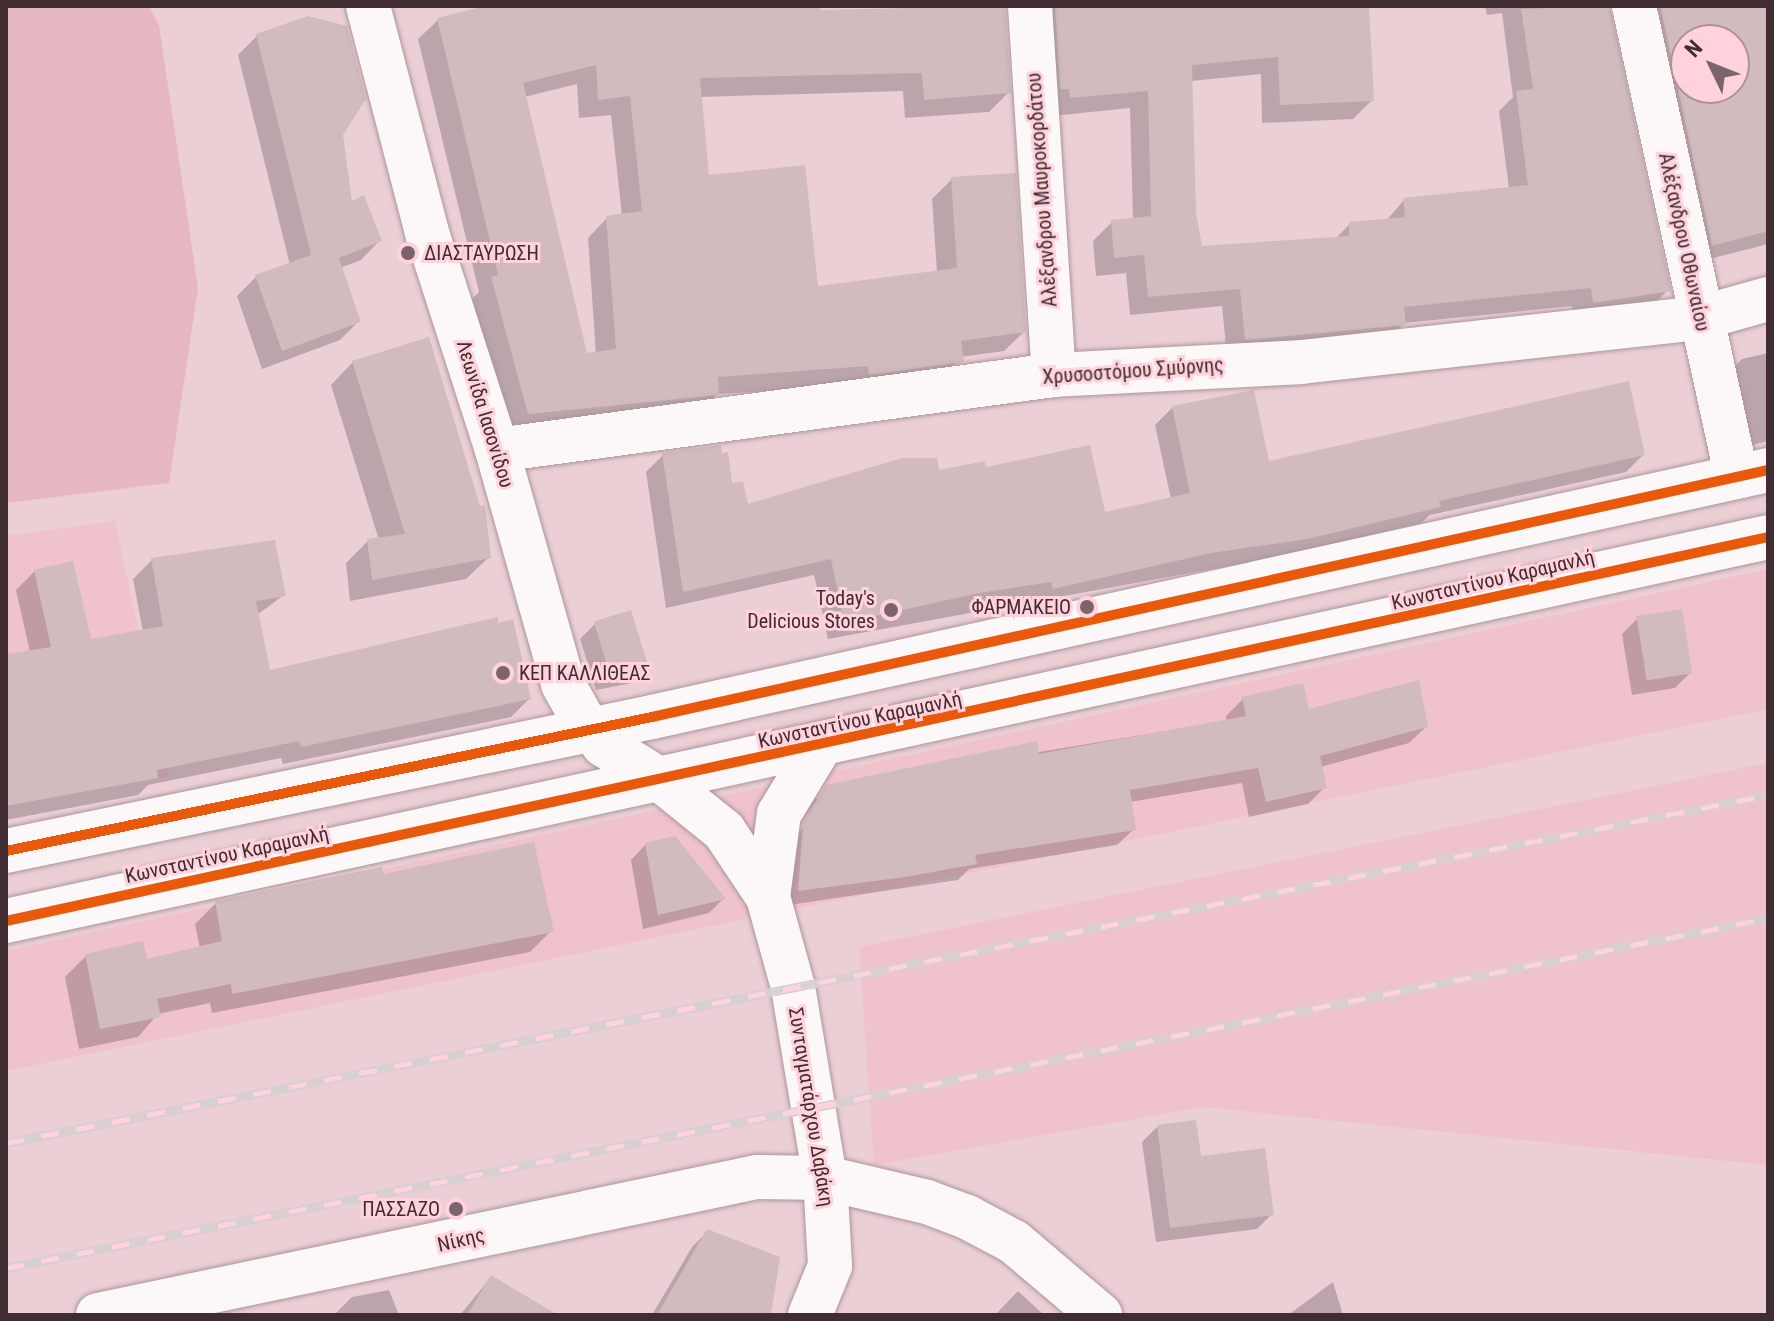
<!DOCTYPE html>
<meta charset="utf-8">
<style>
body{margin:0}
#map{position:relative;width:1774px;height:1321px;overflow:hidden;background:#ebcfd5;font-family:"Roboto Condensed",sans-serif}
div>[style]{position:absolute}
.built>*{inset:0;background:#f0c2cc}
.green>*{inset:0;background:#e6b6c1}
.shadow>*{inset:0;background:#0003}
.building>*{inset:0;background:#d1bbbc;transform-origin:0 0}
.roads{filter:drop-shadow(0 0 2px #ac969b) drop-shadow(0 0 2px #ac969b)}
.minor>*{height:44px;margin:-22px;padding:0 22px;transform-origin:22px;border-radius:22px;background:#fcf8f9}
.major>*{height:44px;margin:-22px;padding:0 22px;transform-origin:22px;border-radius:22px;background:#fcf8f9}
.rail>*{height:9px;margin-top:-4.5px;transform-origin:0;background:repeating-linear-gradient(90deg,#ffd2dc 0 18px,#d7cfd1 0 36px);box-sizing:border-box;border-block:2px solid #d7cfd1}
.cycleway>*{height:10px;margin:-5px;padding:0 5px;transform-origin:5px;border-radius:5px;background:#e8590c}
.dots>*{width:22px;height:22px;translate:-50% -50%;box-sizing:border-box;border:4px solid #ffd2dc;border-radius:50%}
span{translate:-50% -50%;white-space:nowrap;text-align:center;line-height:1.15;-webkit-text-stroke:6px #ffd2dc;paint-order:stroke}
.street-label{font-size:20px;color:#412c31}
.poi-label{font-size:20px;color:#412c31}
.left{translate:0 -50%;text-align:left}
.right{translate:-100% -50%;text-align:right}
.frame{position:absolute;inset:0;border:8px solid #412c31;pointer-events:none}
.north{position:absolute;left:1670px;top:24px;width:80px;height:80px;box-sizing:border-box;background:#ffd2dc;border:2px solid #b39098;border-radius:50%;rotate:313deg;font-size:22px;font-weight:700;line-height:32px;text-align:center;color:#412c31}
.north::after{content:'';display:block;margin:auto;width:28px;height:36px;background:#7c656a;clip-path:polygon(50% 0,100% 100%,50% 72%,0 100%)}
</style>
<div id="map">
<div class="built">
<div style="clip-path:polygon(115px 521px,169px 776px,6px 806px,6px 536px)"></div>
<div style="clip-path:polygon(1768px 569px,1768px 709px,6px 1071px,6px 951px)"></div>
<div style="clip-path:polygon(1768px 763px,1768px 1165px,1203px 1107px,874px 1165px,859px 947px)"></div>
</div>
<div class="green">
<div style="clip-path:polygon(6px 6px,149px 6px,159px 25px,198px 288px,169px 483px,6px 503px)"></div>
</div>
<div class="shadow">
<div style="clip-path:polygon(evenodd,494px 6px,817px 6px,818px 13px,1005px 6px,1009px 92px,989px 112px,905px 118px,903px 91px,700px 97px,708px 177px,816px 288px,937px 272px,932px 199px,952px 179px,1024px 332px,1004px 351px,961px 357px,942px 381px,717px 394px,697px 414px,509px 432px,472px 299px,479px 292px,418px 39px,438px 20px,494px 6px,577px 84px,579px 118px,611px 115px,622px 216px,607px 218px,588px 238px,596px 354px,586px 355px,524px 97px,577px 84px)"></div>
<div style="clip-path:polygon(1056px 6px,1365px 6px,1372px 100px,1353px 119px,1262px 123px,1261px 74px,1191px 81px,1194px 212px,1201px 248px,1335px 239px,1350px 224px,1386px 221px,1404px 200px,1509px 189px,1499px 111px,1513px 97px,1502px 13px,1487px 15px,1485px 6px,1608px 6px,1668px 290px,1650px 308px,1575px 321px,1572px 306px,1404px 323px,1385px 343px,1227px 357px,1222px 306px,1130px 315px,1126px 273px,1096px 276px,1093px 241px,1112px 222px,1133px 220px,1130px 108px,1052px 116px,1037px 25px)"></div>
<div style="clip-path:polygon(evenodd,1629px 6px,1746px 6px,1768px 17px,1768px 244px,1694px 263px,1629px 6px,1686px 40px,1734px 40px,1734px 88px,1686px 88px,1686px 40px)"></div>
<div style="clip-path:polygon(257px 36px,341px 135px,350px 203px,380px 240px,361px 260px,340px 268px,359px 321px,340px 340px,262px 369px,237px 296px,256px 277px,290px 265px,238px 55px)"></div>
<div style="clip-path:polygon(1768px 353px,1768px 441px,1736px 449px,1720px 381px,1742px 359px)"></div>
<div style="clip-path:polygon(353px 362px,489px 557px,466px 579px,350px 601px,346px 563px,368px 541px,379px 540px,331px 385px)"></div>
<div style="clip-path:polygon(1172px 408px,1268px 464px,1643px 455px,1626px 472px,1430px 515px,1421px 523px,1288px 555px,828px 639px,814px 575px,666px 608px,646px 472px,663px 455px,731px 485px,747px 507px,937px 472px,984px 470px,1103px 515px,1171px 499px,1155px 425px)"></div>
<div style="clip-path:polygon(152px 560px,284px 595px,257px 615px,268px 672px,529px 699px,511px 717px,283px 764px,281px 758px,148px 785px,138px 795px,6px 820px,6px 657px,30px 652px,16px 590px,35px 571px,89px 642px,143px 632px,133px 579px)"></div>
<div style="clip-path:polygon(1638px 618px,1690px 673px,1675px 688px,1632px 695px,1622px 634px)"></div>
<div style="clip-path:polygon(595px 624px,647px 668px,632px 683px,596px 690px,580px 639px)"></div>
<div style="clip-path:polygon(evenodd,1243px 699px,1426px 727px,1409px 743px,1320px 767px,1325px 787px,1308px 804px,1249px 817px,1242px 783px,1130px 802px,1134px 829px,1117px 845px,969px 869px,958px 880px,782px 906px,787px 841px,827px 787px,1227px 721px,1226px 716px,1243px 699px,815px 799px,820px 799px,800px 832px,796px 830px,815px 799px)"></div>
<div style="clip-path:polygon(646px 844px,724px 898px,709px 913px,643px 929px,631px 860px)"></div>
<div style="clip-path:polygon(382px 876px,551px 931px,530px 952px,212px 1013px,210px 1003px,158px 1014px,138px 1037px,79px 1049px,65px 977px,86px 956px,145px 961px,200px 948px,195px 924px,216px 903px)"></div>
<div style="clip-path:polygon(1157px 1127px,1272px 1214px,1257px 1229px,1156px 1242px,1142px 1142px)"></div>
<div style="clip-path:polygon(707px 1232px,769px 1315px,652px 1315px,692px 1247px)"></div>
<div style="clip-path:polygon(491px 1277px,554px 1315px,460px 1315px)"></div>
<div style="clip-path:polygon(1333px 1282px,1343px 1315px,1288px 1315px)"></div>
<div style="clip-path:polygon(389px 1290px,399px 1315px,334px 1315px,352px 1297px)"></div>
<div style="clip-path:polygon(1018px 1291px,1044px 1315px,995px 1315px)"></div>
</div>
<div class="building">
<div style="clip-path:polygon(evenodd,485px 6px,819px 6px,820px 10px,1005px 6px,1011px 93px,924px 100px,922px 73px,700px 78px,709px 175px,805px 165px,818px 286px,957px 268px,951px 177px,1016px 173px,1026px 332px,961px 341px,964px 362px,869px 375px,868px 366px,718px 377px,719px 395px,528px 414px,491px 277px,498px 275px,437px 18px,485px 6px,596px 65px,598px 100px,630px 96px,642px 211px,606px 216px,616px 349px,587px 353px,523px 83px,596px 65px)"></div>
<div style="clip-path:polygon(1055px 6px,1369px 6px,1374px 101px,1280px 105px,1278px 57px,1192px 65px,1196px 212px,1202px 246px,1349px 236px,1349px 222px,1405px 217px,1403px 198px,1528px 185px,1516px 91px,1533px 89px,1521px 9px,1610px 6px,1671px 291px,1593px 303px,1591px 288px,1404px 307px,1406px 325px,1245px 340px,1240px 289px,1148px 297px,1144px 255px,1114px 258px,1111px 220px,1151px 216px,1148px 91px,1070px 98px,1069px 89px,1060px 89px)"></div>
<div style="clip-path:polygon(evenodd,1660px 6px,1768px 6px,1768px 231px,1712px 246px,1660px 6px,1686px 40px,1734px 40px,1734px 88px,1686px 88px,1686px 40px)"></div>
<div style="clip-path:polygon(308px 16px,347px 26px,366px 99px,343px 135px,352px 201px,364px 195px,382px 241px,339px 258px,361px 322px,282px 351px,255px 275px,311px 255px,256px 34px)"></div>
<div style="clip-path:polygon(429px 337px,480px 506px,485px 505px,491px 558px,372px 580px,367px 539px,405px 534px,352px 361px)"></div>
<div style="clip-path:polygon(1629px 381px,1645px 455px,1439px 501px,1441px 507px,1307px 539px,1211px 553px,1053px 589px,1051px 582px,979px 593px,844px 623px,831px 559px,683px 592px,662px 453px,721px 445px,722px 453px,728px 452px,732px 483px,743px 481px,748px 504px,902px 458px,937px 458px,939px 470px,985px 461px,986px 467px,1090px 445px,1105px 512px,1190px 493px,1172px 406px,1254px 390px,1269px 461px)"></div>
<div style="clip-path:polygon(275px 540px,286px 596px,256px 601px,270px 670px,498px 617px,498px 623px,513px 619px,531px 699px,301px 747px,299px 741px,157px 770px,158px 778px,6px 806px,6px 654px,51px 647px,34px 570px,73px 561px,91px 639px,163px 626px,151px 558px)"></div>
<div style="left:1682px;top:609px;width:65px;height:46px;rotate:81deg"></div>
<div style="left:631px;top:610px;width:61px;height:39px;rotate:73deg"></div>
<div style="clip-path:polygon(1419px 680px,1428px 727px,1320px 756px,1327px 788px,1266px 802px,1258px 768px,1130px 790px,1136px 830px,975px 855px,977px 864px,905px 877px,798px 891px,803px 822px,826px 785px,1037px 741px,1039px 754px,1246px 716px,1242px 697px,1303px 683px,1309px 709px)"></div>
<div style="clip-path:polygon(675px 836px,726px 899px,658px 915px,645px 843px)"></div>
<div style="clip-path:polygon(534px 842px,554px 932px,232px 994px,231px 984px,157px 999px,161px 1017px,100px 1029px,85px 954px,143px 941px,147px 959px,222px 941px,215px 901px,382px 867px,383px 874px)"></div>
<div style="clip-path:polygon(1196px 1120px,1201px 1156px,1265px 1148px,1274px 1215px,1170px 1228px,1157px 1125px)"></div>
<div style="clip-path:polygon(707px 1229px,780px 1257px,771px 1315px,657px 1315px)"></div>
<div style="clip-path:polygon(491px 1275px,558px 1315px,467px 1315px)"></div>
</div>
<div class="roads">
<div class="minor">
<div style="left:1030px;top:6px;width:370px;rotate:86.3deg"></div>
<div style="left:1634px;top:6px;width:482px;rotate:77.7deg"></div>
<div style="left:497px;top:450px;width:562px;rotate:-7.67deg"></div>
<div style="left:1054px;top:375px;width:247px;rotate:-3deg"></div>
<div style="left:1301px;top:362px;width:401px;rotate:-6.3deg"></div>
<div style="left:1700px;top:318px;width:71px;rotate:-15.6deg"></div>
<div style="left:662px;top:781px;width:80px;rotate:38.9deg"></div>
<div style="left:724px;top:831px;width:79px;rotate:56.3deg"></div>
<div style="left:768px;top:897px;width:93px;rotate:74.5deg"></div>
<div style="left:793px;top:987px;width:194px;rotate:80.5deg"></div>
<div style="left:825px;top:1178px;width:88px;rotate:86.7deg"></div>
<div style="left:830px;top:1266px;width:53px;rotate:112.2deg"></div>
<div style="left:768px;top:897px;width:84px;rotate:-82.5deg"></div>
<div style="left:779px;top:814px;width:77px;rotate:-58.8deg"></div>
<div style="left:98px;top:1315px;width:673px;rotate:-11.83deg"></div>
<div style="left:757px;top:1177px;width:68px;rotate:0.8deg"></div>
<div style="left:825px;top:1178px;width:105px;rotate:13.2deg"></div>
<div style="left:927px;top:1202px;width:43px;rotate:20.6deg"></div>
<div style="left:967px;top:1217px;width:53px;rotate:28deg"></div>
<div style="left:1014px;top:1242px;width:113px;rotate:40.3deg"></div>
</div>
<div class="major">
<div style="left:368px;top:6px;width:235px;rotate:75.4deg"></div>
<div style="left:427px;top:233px;width:228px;rotate:72.1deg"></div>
<div style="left:497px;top:450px;width:243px;rotate:74.2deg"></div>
<div style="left:563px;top:684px;width:38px;rotate:61deg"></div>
<div style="left:581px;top:717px;width:36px;rotate:51deg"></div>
<div style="left:604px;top:745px;width:68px;rotate:31.8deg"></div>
<div style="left:6px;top:851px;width:660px;rotate:-11.72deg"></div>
<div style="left:652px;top:717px;width:1143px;rotate:-12.48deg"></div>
<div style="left:6px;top:921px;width:1803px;rotate:-12.29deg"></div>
</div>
</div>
<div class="rail">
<div style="left:6px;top:1143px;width:1796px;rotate:-11.17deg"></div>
<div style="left:6px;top:1268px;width:1796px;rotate:-11.23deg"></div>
</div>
<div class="cycleway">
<div style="left:6px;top:851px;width:660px;rotate:-11.72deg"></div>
<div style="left:652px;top:717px;width:1143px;rotate:-12.48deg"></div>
<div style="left:6px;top:921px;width:1803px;rotate:-12.29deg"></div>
</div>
<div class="dots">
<div style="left:408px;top:253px;background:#7c656a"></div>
<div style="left:1087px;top:607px;background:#7c656a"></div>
<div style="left:891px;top:610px;background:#7c656a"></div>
<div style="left:503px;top:673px;background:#7c656a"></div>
<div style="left:456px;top:1209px;background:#7c656a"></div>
</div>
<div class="street-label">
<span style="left:1042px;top:190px;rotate:-94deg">Αλέξανδρου Μαυροκορδάτου</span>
<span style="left:1684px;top:242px;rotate:78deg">Αλέξανδρου Οθωναίου</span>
<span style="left:1133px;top:371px;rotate:-4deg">Χρυσοστόμου Σμύρνης</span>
<span style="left:485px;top:414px;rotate:73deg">Λεωνίδα Ιασονίδου</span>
<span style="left:1493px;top:580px;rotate:-13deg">Κωνσταντίνου Καραμανλή</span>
<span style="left:860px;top:720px;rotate:-12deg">Κωνσταντίνου Καραμανλή</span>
<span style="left:227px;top:855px;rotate:-12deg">Κωνσταντίνου Καραμανλή</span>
<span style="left:811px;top:1107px;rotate:81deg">Συνταγματάρχου Δαβάκη</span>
<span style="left:461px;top:1240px;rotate:-13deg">Νίκης</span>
</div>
<div class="poi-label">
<span class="left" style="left:424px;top:253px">ΔΙΑΣΤΑΥΡΩΣΗ</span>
<span class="right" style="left:875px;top:610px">Today's<br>Delicious Stores</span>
<span class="right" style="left:1071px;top:607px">ΦΑΡΜΑΚΕΙΟ</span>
<span class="left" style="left:519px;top:673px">ΚΕΠ ΚΑΛΛΙΘΕΑΣ</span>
<span class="right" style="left:440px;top:1209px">ΠΑΣΣΑΖΟ</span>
</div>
<div class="frame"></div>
<div class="north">N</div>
</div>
